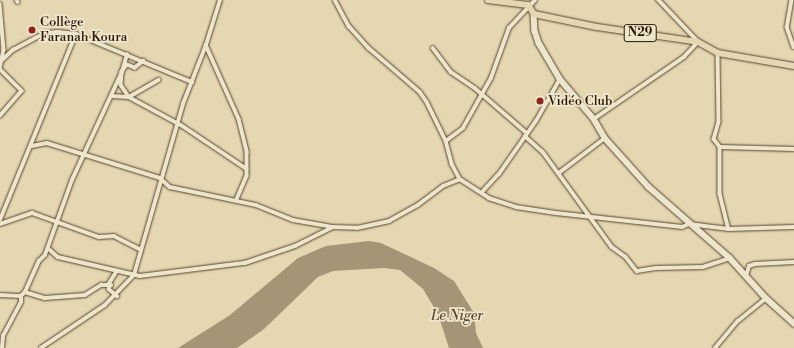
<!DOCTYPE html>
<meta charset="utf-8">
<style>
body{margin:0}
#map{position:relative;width:794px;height:348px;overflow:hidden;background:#e4d7b1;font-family:"Libre Bodoni",serif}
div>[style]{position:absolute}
.water>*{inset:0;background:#a49576}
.roads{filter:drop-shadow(0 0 1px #57462e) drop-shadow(0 0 1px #57462e)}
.street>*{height:3.5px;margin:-1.75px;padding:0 1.75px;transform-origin:1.75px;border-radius:1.75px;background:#ede5cc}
.secondary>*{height:5.5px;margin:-2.75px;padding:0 2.75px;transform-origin:2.75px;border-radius:2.75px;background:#ede5cc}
.primary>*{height:6px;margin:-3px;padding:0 3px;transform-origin:3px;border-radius:3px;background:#e4d7b1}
.dots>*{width:11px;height:11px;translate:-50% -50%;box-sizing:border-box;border:2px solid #ede5cc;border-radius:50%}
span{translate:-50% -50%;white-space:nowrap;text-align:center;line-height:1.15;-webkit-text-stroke:3.5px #ede5cc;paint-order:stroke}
.shield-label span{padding:1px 3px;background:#ede5cc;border:1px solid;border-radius:3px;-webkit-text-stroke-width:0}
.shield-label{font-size:12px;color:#281603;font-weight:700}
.poi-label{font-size:13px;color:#281603}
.left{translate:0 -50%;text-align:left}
.water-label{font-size:14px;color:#5a4931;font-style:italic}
</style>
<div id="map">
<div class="water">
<div style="clip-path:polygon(369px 241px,381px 243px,434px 268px,454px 281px,474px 313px,476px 333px,483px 348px,449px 348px,438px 314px,423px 289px,400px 270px,384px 268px,333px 271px,318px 277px,264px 329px,237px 348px,178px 348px,230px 315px,298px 258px,326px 246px)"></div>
</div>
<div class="roads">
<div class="street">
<div style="left:17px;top:0;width:2px;rotate:63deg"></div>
<div style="left:335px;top:0;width:30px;rotate:62deg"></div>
<div style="left:349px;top:26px;width:30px;rotate:48deg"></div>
<div style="left:369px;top:48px;width:67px;rotate:40.8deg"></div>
<div style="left:420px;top:92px;width:12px;rotate:55deg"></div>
<div style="left:427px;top:102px;width:43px;rotate:64deg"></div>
<div style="left:446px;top:141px;width:24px;rotate:75deg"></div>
<div style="left:452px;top:164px;width:17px;rotate:62deg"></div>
<div style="left:460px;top:179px;width:35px;rotate:33deg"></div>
<div style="left:489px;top:198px;width:28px;rotate:18deg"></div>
<div style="left:516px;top:207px;width:40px;rotate:8.5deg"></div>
<div style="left:556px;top:213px;width:127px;rotate:6.3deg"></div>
<div style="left:682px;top:227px;width:8px;rotate:-23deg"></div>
<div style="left:689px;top:224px;width:40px;rotate:7.1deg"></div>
<div style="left:729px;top:229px;width:65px;rotate:-1.8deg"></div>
<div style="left:792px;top:0;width:27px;rotate:100deg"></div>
<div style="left:787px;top:27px;width:21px;rotate:71deg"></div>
<div style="left:0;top:4px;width:46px;rotate:85deg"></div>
<div style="left:4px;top:50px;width:19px;rotate:102deg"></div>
<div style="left:0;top:69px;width:31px;rotate:45deg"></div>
<div style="left:22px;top:91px;width:33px;rotate:131deg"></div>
<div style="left:206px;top:45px;width:81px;rotate:66deg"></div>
<div style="left:239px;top:119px;width:34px;rotate:76deg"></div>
<div style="left:247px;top:152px;width:24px;rotate:90deg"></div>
<div style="left:247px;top:176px;width:26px;rotate:113deg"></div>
<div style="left:433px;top:48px;width:30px;rotate:53deg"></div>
<div style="left:451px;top:72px;width:29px;rotate:34deg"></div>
<div style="left:475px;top:88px;width:69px;rotate:40.9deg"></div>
<div style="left:718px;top:53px;width:69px;rotate:89.2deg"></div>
<div style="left:719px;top:122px;width:18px;rotate:106deg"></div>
<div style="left:714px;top:139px;width:10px;rotate:53deg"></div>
<div style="left:720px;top:147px;width:74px;rotate:1.5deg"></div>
<div style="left:144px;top:61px;width:11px;rotate:142deg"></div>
<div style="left:135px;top:68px;width:9px;rotate:-159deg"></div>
<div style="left:127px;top:65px;width:9px;rotate:126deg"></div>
<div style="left:122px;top:72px;width:13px;rotate:94deg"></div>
<div style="left:121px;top:85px;width:14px;rotate:56deg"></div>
<div style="left:129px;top:97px;width:34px;rotate:-30deg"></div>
<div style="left:0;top:62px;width:18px;rotate:-43deg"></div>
<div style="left:13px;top:50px;width:36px;rotate:-28deg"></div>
<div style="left:45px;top:33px;width:13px;rotate:-4deg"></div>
<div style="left:58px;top:32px;width:18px;rotate:6deg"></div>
<div style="left:76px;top:34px;width:126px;rotate:22.5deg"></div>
<div style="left:111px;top:96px;width:18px;rotate:3deg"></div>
<div style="left:129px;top:97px;width:59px;rotate:28.3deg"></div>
<div style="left:181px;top:125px;width:79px;rotate:33.7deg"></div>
<div style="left:594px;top:119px;width:109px;rotate:-34.6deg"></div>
<div style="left:684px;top:57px;width:21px;rotate:-47deg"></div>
<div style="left:698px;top:42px;width:58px;rotate:-133.6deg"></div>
<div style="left:525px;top:136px;width:24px;rotate:42deg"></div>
<div style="left:543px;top:152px;width:117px;rotate:54deg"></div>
<div style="left:612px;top:247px;width:17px;rotate:36deg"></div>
<div style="left:626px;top:257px;width:18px;rotate:52deg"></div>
<div style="left:637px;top:271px;width:20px;rotate:-9deg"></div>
<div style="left:657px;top:268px;width:46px;rotate:-1.2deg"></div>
<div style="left:703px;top:267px;width:28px;rotate:-18deg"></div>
<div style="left:446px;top:141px;width:21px;rotate:-37deg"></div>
<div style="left:463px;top:128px;width:57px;rotate:-60.8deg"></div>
<div style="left:491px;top:78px;width:53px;rotate:-70.2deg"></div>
<div style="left:509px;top:28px;width:38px;rotate:-47deg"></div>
<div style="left:32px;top:146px;width:15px;rotate:-11deg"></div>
<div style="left:47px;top:143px;width:118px;rotate:17.2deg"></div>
<div style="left:160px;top:178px;width:13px;rotate:42deg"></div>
<div style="left:170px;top:187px;width:88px;rotate:11.8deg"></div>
<div style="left:256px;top:205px;width:40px;rotate:22deg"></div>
<div style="left:293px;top:220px;width:41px;rotate:9.9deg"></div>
<div style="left:720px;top:147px;width:47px;rotate:90deg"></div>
<div style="left:720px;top:194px;width:36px;rotate:76deg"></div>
<div style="left:559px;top:173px;width:58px;rotate:-37.3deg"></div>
<div style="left:483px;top:191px;width:23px;rotate:-47deg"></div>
<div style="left:499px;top:174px;width:65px;rotate:-55.1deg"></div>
<div style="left:536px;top:121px;width:48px;rotate:-60.3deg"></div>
<div style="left:0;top:220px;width:201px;rotate:-67.8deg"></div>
<div style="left:0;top:224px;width:34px;rotate:-19deg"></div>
<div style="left:32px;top:213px;width:71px;rotate:19.7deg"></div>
<div style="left:99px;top:237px;width:15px;rotate:-4deg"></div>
<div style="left:114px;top:236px;width:29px;rotate:27deg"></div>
<div style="left:48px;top:248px;width:13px;rotate:42deg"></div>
<div style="left:58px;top:257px;width:84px;rotate:13deg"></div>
<div style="left:140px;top:276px;width:106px;rotate:-7.1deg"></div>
<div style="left:245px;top:263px;width:53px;rotate:-18.8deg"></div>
<div style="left:295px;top:246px;width:42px;rotate:-26.6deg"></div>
<div style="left:333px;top:227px;width:24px;rotate:2deg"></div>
<div style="left:357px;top:228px;width:33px;rotate:-12deg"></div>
<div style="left:389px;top:221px;width:33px;rotate:-29deg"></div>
<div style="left:418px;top:205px;width:31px;rotate:-37deg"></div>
<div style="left:443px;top:186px;width:18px;rotate:-22deg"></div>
<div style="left:746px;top:276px;width:10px;rotate:-73deg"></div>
<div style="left:749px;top:266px;width:6px;rotate:-18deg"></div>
<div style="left:755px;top:264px;width:39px;rotate:-3deg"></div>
<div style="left:108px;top:285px;width:15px;rotate:-58deg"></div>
<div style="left:25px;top:292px;width:21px;rotate:17deg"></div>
<div style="left:45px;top:298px;width:40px;rotate:-4.3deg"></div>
<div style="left:85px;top:295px;width:19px;rotate:-32deg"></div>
<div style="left:101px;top:285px;width:10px"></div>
<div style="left:111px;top:285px;width:4px;rotate:117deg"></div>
<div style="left:109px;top:289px;width:11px;rotate:41deg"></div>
<div style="left:0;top:295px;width:21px;rotate:3deg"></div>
<div style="left:2px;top:348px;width:12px;rotate:-85deg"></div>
<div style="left:3px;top:336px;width:38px;rotate:-62deg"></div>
<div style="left:21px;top:302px;width:6px;rotate:-90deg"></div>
<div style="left:21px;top:296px;width:6px;rotate:-45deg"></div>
<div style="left:25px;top:292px;width:34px;rotate:-66deg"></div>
<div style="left:39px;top:261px;width:8px;rotate:-45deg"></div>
<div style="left:45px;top:255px;width:80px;rotate:-70.2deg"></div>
<div style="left:72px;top:180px;width:119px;rotate:-65.2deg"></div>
<div style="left:122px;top:72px;width:18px;rotate:-74deg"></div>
<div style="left:41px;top:348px;width:77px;rotate:-33.9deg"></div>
<div style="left:105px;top:305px;width:42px;rotate:-46deg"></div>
<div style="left:134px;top:275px;width:178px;rotate:-74deg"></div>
<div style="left:183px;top:104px;width:63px;rotate:-68.7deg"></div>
<div style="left:206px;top:45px;width:47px;rotate:-72.7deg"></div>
<div style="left:715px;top:348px;width:35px;rotate:-50deg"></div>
<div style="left:738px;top:321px;width:36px;rotate:-39deg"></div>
</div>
<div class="secondary">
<div style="left:534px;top:14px;width:17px;rotate:87deg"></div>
<div style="left:535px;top:31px;width:13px;rotate:72deg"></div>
<div style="left:539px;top:43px;width:42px;rotate:59.7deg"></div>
<div style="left:560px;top:79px;width:52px;rotate:49.6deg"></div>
<div style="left:594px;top:119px;width:22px;rotate:60deg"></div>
<div style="left:605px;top:138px;width:66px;rotate:48.1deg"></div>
<div style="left:649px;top:187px;width:108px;rotate:41.2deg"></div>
<div style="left:730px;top:258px;width:54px;rotate:48deg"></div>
<div style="left:766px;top:298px;width:38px;rotate:42deg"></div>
</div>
<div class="primary">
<div style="left:488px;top:0;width:40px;rotate:7.1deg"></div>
<div style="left:528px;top:5px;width:11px;rotate:56deg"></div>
<div style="left:534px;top:14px;width:64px;rotate:11.7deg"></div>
<div style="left:597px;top:27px;width:102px;rotate:8.4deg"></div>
<div style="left:698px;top:42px;width:23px;rotate:29deg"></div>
<div style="left:718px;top:53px;width:77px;rotate:9.7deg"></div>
</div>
</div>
<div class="dots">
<div style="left:32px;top:30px;background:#8f2418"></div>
<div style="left:540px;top:101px;background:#8f2418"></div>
</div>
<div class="shield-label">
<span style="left:640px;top:33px">N29</span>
</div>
<div class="poi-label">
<span class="left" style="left:40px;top:30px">Collège<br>Faranah Koura</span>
<span class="left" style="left:548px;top:101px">Vidéo Club</span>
</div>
<div class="water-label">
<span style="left:457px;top:316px">Le Niger</span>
</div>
</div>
